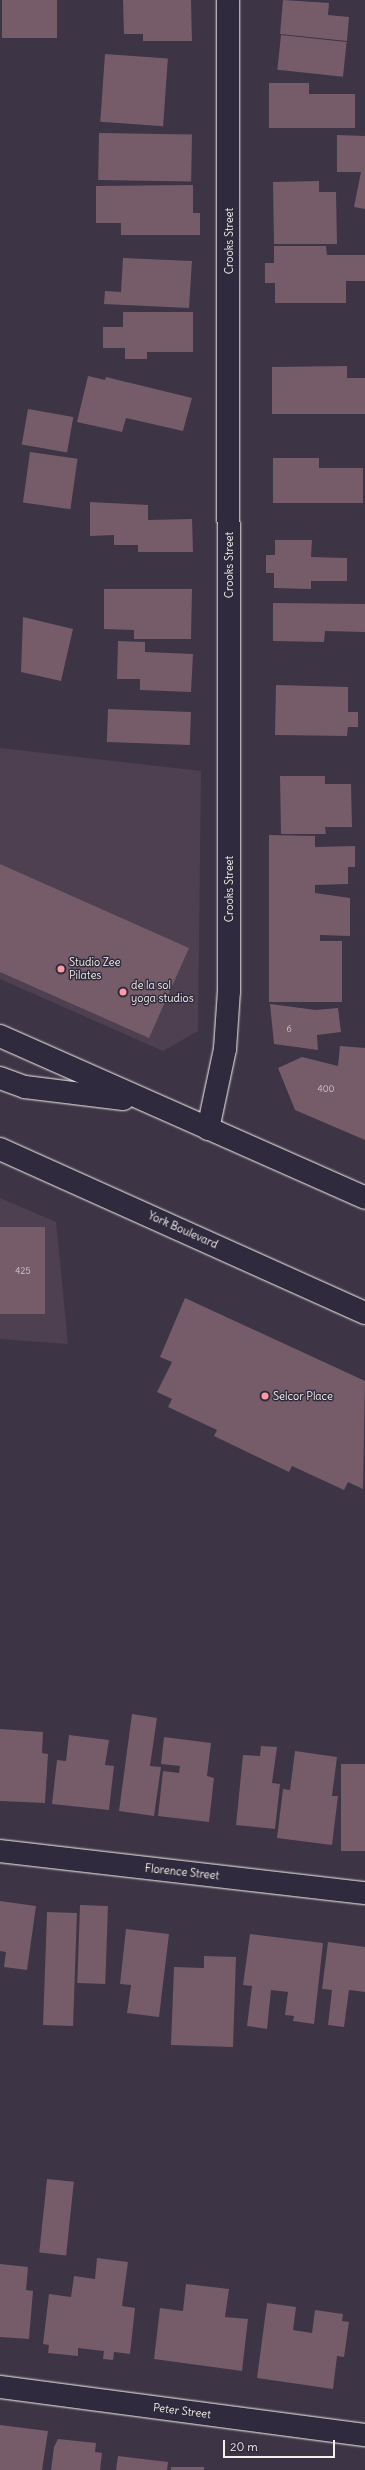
<!DOCTYPE html>
<style>
body{margin:0}
#map{position:relative;width:365px;height:2470px;overflow:hidden;background:#3d3446;font-family:Delius,sans-serif}
div>[style]{position:absolute}
.built>*{inset:0;background:#4e4050}
.building>*{inset:0;background:#755c68;transform-origin:0 0}
.roads{filter:drop-shadow(0 0 1px #f4f1e8) drop-shadow(0 0 1px #f4f1e8)}
.minor>*{height:22px;margin:-11px;padding:0 11px;transform-origin:11px;border-radius:11px;background:#2f2a3d}
.major>*{height:22px;margin:-11px;padding:0 11px;transform-origin:11px;border-radius:11px;background:#2f2a3d}
.dots>*{width:11px;height:11px;translate:-50% -50%;box-sizing:border-box;border:2px solid #2f2a3d;border-radius:50%}
span{translate:-50% -50%;white-space:nowrap;text-align:center;line-height:1.15;-webkit-text-stroke:3px #2f2a3d;paint-order:stroke}
.number-label{font-size:9px;color:#d4ccc8}
.number-label span{-webkit-text-stroke-width:0}
.street-label{font-size:11px;color:#f4f1e8}
.poi-label{font-size:11px;color:#f4f1e8}
.left{translate:0 -50%;text-align:left}
.scale{position:absolute;left:223px;top:2440px;width:112px;height:18px;box-sizing:border-box;border:2px solid #f4f1e8;border-top:0;padding-left:5px;font-size:12px;line-height:14px;white-space:nowrap;color:#f4f1e8;-webkit-text-stroke:3px #2f2a3d;paint-order:stroke}
</style>
<div id="map">
<div class="built">
<div style="clip-path:polygon(0 748px,201px 771px,198px 1031px,163px 1051px,0 979px)"></div>
<div style="clip-path:polygon(0 1198px,56px 1222px,68px 1344px,0 1339px)"></div>
</div>
<div class="building">
<div style="left:2px;top:0;width:55px;height:38px"></div>
<div style="clip-path:polygon(123px 0,191px 0,192px 41px,143px 41px,143px 34px,124px 34px)"></div>
<div style="clip-path:polygon(283px 0,329px 3px,328px 15px,349px 17px,347px 41px,280px 34px)"></div>
<div style="left:281px;top:35px;width:66px;height:35px;rotate:6deg"></div>
<div style="left:105px;top:54px;width:63px;height:68px;rotate:4deg"></div>
<div style="clip-path:polygon(269px 83px,309px 83px,309px 94px,355px 94px,355px 128px,269px 128px)"></div>
<div style="left:99px;top:133px;width:93px;height:47px;rotate:1deg"></div>
<div style="clip-path:polygon(337px 135px,365px 136px,365px 209px,354px 207px,361px 172px,337px 172px)"></div>
<div style="clip-path:polygon(319px 181px,319px 192px,336px 192px,337px 244px,274px 244px,273px 182px)"></div>
<div style="clip-path:polygon(193px 185px,193px 213px,200px 213px,200px 235px,121px 235px,121px 223px,96px 223px,96px 186px)"></div>
<div style="clip-path:polygon(274px 246px,326px 246px,327px 255px,365px 255px,365px 281px,346px 281px,346px 303px,275px 303px,275px 283px,265px 283px,265px 263px,274px 263px)"></div>
<div style="clip-path:polygon(123px 258px,192px 261px,189px 308px,104px 304px,105px 291px,121px 292px)"></div>
<div style="clip-path:polygon(123px 312px,193px 312px,193px 352px,147px 352px,147px 359px,125px 359px,125px 348px,103px 348px,103px 327px,123px 327px)"></div>
<div style="clip-path:polygon(347px 366px,347px 378px,365px 378px,365px 414px,272px 414px,272px 367px)"></div>
<div style="clip-path:polygon(88px 376px,105px 380px,106px 377px,192px 398px,183px 431px,126px 418px,122px 432px,77px 422px)"></div>
<div style="left:28px;top:409px;width:46px;height:36px;rotate:10deg"></div>
<div style="left:30px;top:452px;width:48px;height:51px;rotate:8deg"></div>
<div style="clip-path:polygon(273px 458px,319px 458px,319px 468px,363px 468px,363px 503px,273px 503px)"></div>
<div style="clip-path:polygon(90px 502px,148px 505px,148px 520px,192px 519px,193px 552px,138px 552px,138px 545px,114px 545px,114px 535px,90px 536px)"></div>
<div style="clip-path:polygon(275px 540px,312px 540px,311px 557px,347px 558px,347px 581px,311px 581px,311px 589px,274px 588px,274px 573px,266px 573px,266px 555px,275px 555px)"></div>
<div style="clip-path:polygon(104px 589px,192px 589px,191px 639px,134px 639px,134px 630px,104px 629px)"></div>
<div style="clip-path:polygon(273px 603px,365px 604px,365px 632px,325px 631px,324px 642px,273px 641px)"></div>
<div style="clip-path:polygon(23px 617px,73px 629px,61px 681px,21px 672px)"></div>
<div style="clip-path:polygon(118px 641px,145px 642px,145px 652px,193px 654px,191px 692px,140px 690px,140px 679px,117px 679px)"></div>
<div style="clip-path:polygon(276px 685px,348px 687px,348px 712px,358px 712px,358px 727px,348px 727px,347px 736px,275px 735px)"></div>
<div style="left:108px;top:709px;width:83px;height:33px;rotate:2deg"></div>
<div style="clip-path:polygon(280px 776px,325px 776px,325px 784px,351px 784px,352px 827px,325px 827px,326px 834px,281px 834px)"></div>
<div style="clip-path:polygon(269px 835px,315px 836px,315px 847px,355px 846px,355px 867px,348px 867px,348px 884px,315px 885px,315px 893px,350px 898px,350px 936px,320px 935px,320px 941px,342px 941px,342px 1002px,269px 1002px)"></div>
<div style="clip-path:polygon(0 864px,189px 948px,149px 1038px,0 972px)"></div>
<div style="clip-path:polygon(270px 1004px,316px 1010px,338px 1008px,341px 1032px,317px 1035px,318px 1050px,274px 1044px)"></div>
<div style="clip-path:polygon(340px 1046px,365px 1048px,365px 1140px,295px 1110px,278px 1068px,302px 1057px,338px 1066px)"></div>
<div style="left:0;top:1227px;width:45px;height:87px"></div>
<div style="clip-path:polygon(185px 1298px,365px 1381px,363px 1489px,348px 1482px,344px 1490px,292px 1466px,289px 1472px,214px 1436px,217px 1430px,168px 1407px,172px 1399px,157px 1392px,172px 1362px,160px 1357px)"></div>
<div style="clip-path:polygon(132px 1714px,157px 1718px,150px 1766px,161px 1767px,154px 1816px,119px 1811px)"></div>
<div style="clip-path:polygon(0 1729px,43px 1732px,42px 1753px,48px 1754px,45px 1803px,0 1801px)"></div>
<div style="clip-path:polygon(69px 1735px,109px 1740px,105px 1765px,114px 1766px,109px 1810px,52px 1804px,57px 1760px,66px 1761px)"></div>
<div style="clip-path:polygon(164px 1737px,211px 1743px,207px 1776px,214px 1778px,209px 1822px,158px 1816px,163px 1771px,179px 1773px,180px 1766px,161px 1764px)"></div>
<div style="clip-path:polygon(261px 1746px,277px 1747px,272px 1783px,280px 1784px,275px 1829px,236px 1825px,243px 1755px,260px 1756px)"></div>
<div style="clip-path:polygon(295px 1751px,337px 1757px,332px 1796px,338px 1796px,332px 1845px,277px 1838px,283px 1789px,290px 1790px)"></div>
<div style="left:341px;top:1764px;width:24px;height:87px"></div>
<div style="clip-path:polygon(0 1901px,36px 1906px,27px 1970px,4px 1967px,6px 1952px,0 1951px)"></div>
<div style="left:80px;top:1905px;width:28px;height:78px;rotate:2deg"></div>
<div style="left:47px;top:1912px;width:30px;height:113px;rotate:2deg"></div>
<div style="clip-path:polygon(126px 1929px,169px 1934px,159px 2017px,127px 2013px,131px 1985px,120px 1984px)"></div>
<div style="clip-path:polygon(250px 1934px,323px 1943px,314px 2024px,293px 2021px,294px 2016px,285px 2015px,288px 1992px,271px 1990px,267px 2029px,247px 2026px,252px 1986px,243px 1985px)"></div>
<div style="clip-path:polygon(328px 1942px,365px 1947px,365px 1992px,349px 1990px,344px 2027px,328px 2025px,332px 1990px,322px 1989px)"></div>
<div style="clip-path:polygon(204px 1956px,236px 1957px,233px 2047px,171px 2045px,174px 1967px,204px 1968px)"></div>
<div style="left:47px;top:2179px;width:27px;height:74px;rotate:6deg"></div>
<div style="clip-path:polygon(97px 2258px,128px 2262px,122px 2306px,135px 2308px,130px 2354px,114px 2352px,113px 2360px,103px 2359px,104px 2351px,78px 2348px,78px 2356px,48px 2353px,49px 2345px,43px 2344px,49px 2294px,71px 2297px,74px 2276px,95px 2279px)"></div>
<div style="clip-path:polygon(0 2264px,28px 2267px,26px 2290px,33px 2291px,29px 2339px,0 2337px)"></div>
<div style="clip-path:polygon(186px 2284px,229px 2289px,225px 2317px,248px 2319px,242px 2371px,154px 2359px,160px 2308px,183px 2311px)"></div>
<div style="clip-path:polygon(267px 2303px,296px 2307px,293px 2330px,312px 2333px,315px 2310px,343px 2314px,342px 2321px,349px 2322px,344px 2357px,337px 2356px,333px 2389px,257px 2378px)"></div>
<div style="clip-path:polygon(0 2425px,48px 2431px,42px 2470px,0 2470px)"></div>
<div style="clip-path:polygon(58px 2439px,96px 2443px,95px 2452px,102px 2453px,100px 2470px,51px 2470px,54px 2447px)"></div>
<div style="clip-path:polygon(118px 2456px,168px 2462px,167px 2470px,116px 2470px)"></div>
<div style="left:171px;top:2467px;width:33px;height:3px"></div>
</div>
<div class="roads">
<div class="minor">
<div style="left:208px;top:1129px;width:82px;rotate:-78deg"></div>
<div style="left:225px;top:1049px;width:58px;rotate:-86.1deg"></div>
<div style="left:229px;top:991px;width:991px;rotate:-90.06deg"></div>
<div style="left:0;top:1851px;width:367px;rotate:6.6deg"></div>
<div style="left:0;top:2387px;width:368px;rotate:7.5deg"></div>
</div>
<div class="major">
<div style="left:0;top:1036px;width:399px;rotate:23.9deg"></div>
<div style="left:0;top:1078px;width:27px;rotate:20deg"></div>
<div style="left:25px;top:1087px;width:99px;rotate:7deg"></div>
<div style="left:0;top:1149px;width:400px;rotate:24.2deg"></div>
</div>
</div>
<div class="dots">
<div style="left:61px;top:969px;background:#ff9aa2"></div>
<div style="left:123px;top:992px;background:#ff9aa2"></div>
<div style="left:265px;top:1396px;background:#ff9aa2"></div>
</div>
<div class="number-label">
<span style="left:289px;top:1029px">6</span>
<span style="left:326px;top:1089px">400</span>
<span style="left:23px;top:1271px">425</span>
</div>
<div class="street-label">
<span style="left:229px;top:241px;rotate:-90deg">Crooks Street</span>
<span style="left:229px;top:565px;rotate:-90deg">Crooks Street</span>
<span style="left:229px;top:889px;rotate:-90deg">Crooks Street</span>
<span style="left:183px;top:1230px;rotate:24deg">York Boulevard</span>
<span style="left:182px;top:1872px;rotate:6deg">Florence Street</span>
<span style="left:182px;top:2411px;rotate:7deg">Peter Street</span>
</div>
<div class="poi-label">
<span class="left" style="left:69px;top:969px">Studio Zee<br>Pilates</span>
<span class="left" style="left:131px;top:992px">de la sol<br>yoga studios</span>
<span class="left" style="left:273px;top:1396px">Selcor Place</span>
</div>
<div class="scale">20 m</div>
</div>
